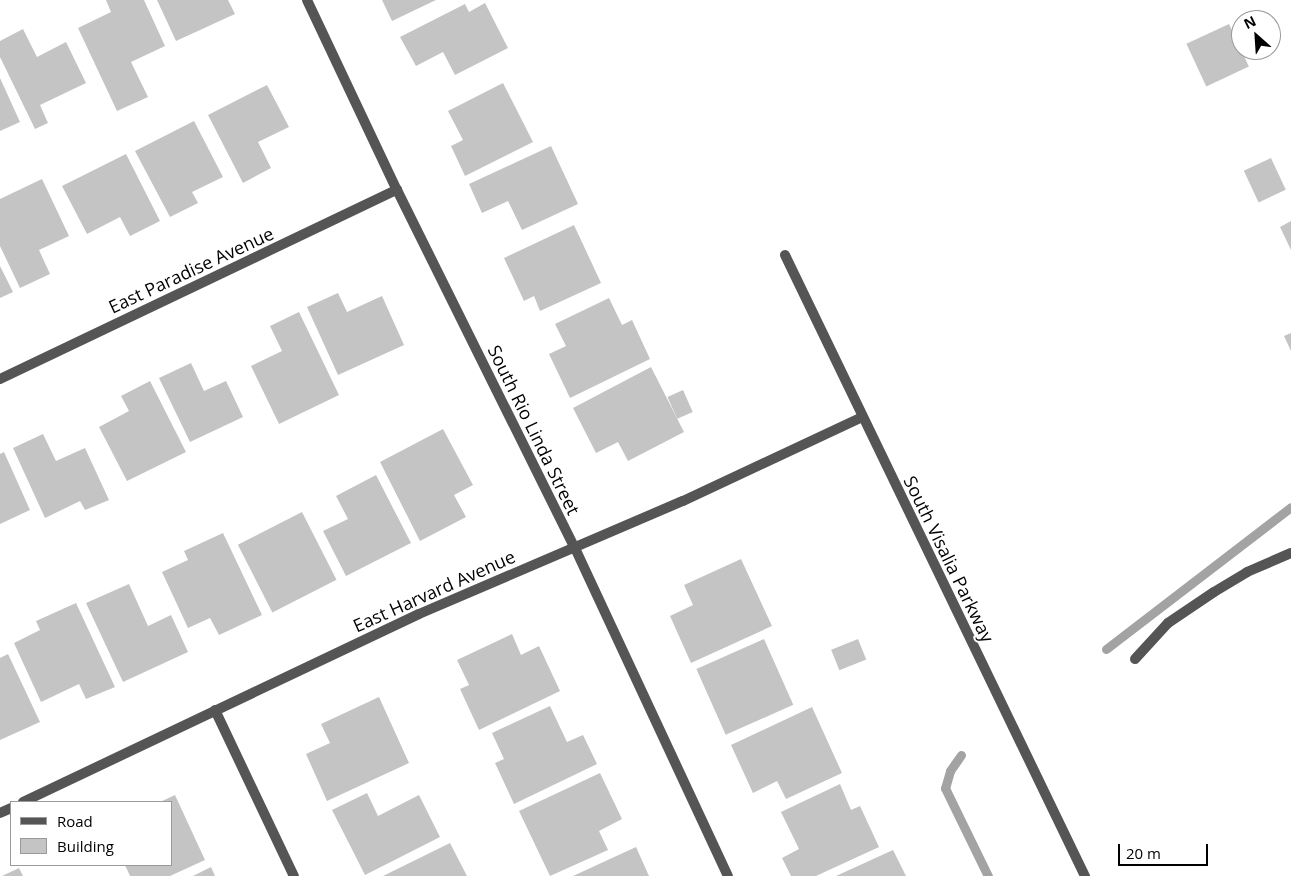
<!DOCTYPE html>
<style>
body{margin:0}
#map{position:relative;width:1291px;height:876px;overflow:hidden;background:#fff;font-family:"Open Sans",sans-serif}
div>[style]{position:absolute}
.stream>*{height:9px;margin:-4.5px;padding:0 4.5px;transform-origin:4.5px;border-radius:4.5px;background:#a3a3a3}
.building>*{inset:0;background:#c4c4c4;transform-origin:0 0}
.service>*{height:10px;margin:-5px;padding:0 5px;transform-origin:5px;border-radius:5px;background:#555}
.minor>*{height:10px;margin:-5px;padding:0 5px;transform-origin:5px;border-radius:5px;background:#555}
span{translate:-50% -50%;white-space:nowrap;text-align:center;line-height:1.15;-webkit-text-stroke:4px #fff;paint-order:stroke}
.street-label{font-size:18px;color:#000}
.legend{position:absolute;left:10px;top:801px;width:162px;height:65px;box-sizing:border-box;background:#fff;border:1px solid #999;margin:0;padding:6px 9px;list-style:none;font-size:15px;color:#000}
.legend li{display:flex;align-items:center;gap:10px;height:25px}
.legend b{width:25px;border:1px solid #999}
.north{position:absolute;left:1231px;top:10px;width:50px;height:50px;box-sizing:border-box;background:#fff;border:1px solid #999;border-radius:50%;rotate:334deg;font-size:14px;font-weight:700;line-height:20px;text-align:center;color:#000}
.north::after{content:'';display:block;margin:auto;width:18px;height:22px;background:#000;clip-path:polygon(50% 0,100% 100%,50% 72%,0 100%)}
.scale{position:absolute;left:1118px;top:844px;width:90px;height:22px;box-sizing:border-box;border:2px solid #000;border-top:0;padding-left:6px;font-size:15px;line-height:18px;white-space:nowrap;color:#000;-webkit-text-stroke:4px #fff;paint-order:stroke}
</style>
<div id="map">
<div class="stream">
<div style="left:1106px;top:649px;width:233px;rotate:-37.5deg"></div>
<div style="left:961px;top:755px;width:19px;rotate:125deg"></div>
<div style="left:950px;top:771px;width:18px;rotate:106deg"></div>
<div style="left:945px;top:788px;width:98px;rotate:64deg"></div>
</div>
<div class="building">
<div style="clip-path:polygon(106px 0,144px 0,165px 46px,131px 62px,148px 97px,117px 111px,78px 28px,111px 12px)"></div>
<div style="clip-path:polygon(157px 0,228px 0,235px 14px,176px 41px)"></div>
<div style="clip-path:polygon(382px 0,436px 0,392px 21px)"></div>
<div style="clip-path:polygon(485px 3px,508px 48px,455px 75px,443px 52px,416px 66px,400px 37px,465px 4px,469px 12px)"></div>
<div style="left:1229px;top:24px;width:47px;height:47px;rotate:65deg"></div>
<div style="clip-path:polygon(23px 29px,37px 57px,66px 42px,86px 83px,40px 105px,48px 123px,35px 129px,0 57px,0 41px)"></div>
<div style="clip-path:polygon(0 78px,20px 122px,0 131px)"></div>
<div style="clip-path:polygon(503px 83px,533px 142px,465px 176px,451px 146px,463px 140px,448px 111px)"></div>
<div style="clip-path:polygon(267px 85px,289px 127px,258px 142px,271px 168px,243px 183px,208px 115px)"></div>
<div style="clip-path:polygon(194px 121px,223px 177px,192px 192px,198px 203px,170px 217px,135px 151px)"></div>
<div style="clip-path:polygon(551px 146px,578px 204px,522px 230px,508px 201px,482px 213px,469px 184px)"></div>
<div style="clip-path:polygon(126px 154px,160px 221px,130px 236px,120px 217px,87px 234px,62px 186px)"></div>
<div style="left:1271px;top:158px;width:35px;height:30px;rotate:65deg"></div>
<div style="clip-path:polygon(42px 179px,69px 236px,39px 250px,50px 274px,20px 288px,0 246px,0 199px)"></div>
<div style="clip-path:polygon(1291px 221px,1291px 250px,1280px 227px)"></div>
<div style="clip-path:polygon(574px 225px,601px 283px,540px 311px,534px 296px,524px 301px,504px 258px)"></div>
<div style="clip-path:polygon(0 266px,13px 292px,0 298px)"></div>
<div style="clip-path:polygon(338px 293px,347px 312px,382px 296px,404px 345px,338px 375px,307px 307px)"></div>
<div style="clip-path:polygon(609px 298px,622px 325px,632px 320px,650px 359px,570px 398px,549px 354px,566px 346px,555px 324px)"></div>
<div style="clip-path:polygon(299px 312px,339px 395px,279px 424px,251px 366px,282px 351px,270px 326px)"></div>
<div style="clip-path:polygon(1291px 333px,1291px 351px,1284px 336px)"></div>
<div style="clip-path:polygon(191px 363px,204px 391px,226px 381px,243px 417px,190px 442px,159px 378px)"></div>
<div style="clip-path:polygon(651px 367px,684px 432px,628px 461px,618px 442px,596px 453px,573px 408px)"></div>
<div style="clip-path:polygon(150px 381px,186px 452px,127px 481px,99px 427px,129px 411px,121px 396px)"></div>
<div style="left:683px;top:390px;width:24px;height:17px;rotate:66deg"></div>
<div style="clip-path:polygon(443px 429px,473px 485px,454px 495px,466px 517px,420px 541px,380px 462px)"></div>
<div style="clip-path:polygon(43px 434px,56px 461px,85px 448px,109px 500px,85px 510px,80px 501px,45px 518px,13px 448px)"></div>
<div style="clip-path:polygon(4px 452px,30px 510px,0 524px,0 454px)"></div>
<div style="clip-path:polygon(376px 475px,411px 543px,346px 576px,323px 531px,348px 519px,336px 496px)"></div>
<div style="left:302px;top:512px;width:76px;height:72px;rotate:63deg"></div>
<div style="clip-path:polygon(223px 533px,262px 615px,219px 635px,210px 618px,188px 628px,162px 572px,188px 560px,184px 551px)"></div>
<div style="clip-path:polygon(741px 559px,772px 626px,691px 663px,670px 616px,693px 605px,684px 585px)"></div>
<div style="clip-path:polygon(129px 584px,148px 626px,171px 615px,188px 652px,123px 682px,86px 603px)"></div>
<div style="clip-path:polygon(76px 603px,115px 687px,86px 699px,79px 684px,41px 702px,14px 643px,40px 630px,36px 621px)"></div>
<div style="clip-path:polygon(512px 634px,521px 655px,539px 646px,560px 691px,479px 730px,460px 689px,469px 685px,457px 660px)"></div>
<div style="left:764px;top:639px;width:72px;height:74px;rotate:66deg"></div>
<div style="left:858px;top:639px;width:22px;height:29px;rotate:68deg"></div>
<div style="clip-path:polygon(8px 654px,40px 722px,0 740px,0 658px)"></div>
<div style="clip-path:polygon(379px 697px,409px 763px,327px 801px,306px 754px,330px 743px,321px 724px)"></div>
<div style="clip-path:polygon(550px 706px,567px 742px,583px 735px,597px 764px,514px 804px,495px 763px,504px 759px,492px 733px)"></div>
<div style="clip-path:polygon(812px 707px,842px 773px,786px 799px,777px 781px,753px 793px,731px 745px)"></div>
<div style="clip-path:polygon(600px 773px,622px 819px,599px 831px,608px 850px,550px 876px,519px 811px)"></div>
<div style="clip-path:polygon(840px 784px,851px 810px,860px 806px,879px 847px,816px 876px,791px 876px,782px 858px,799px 849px,781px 812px)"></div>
<div style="clip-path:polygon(367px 793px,378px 816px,419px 795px,440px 837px,365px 875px,332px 810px)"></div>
<div style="clip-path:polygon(175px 795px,205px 860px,170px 876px,130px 876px,125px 865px,171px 865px,171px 802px,160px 802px)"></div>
<div style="clip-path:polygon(450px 843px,467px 876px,383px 876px)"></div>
<div style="clip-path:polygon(636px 847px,649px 876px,573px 876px)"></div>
<div style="clip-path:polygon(893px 850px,906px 876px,836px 876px)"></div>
<div style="clip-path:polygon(211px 867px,215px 876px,193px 876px)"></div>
<div style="clip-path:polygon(19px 868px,23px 876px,2px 876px)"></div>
</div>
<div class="service">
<div style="left:1135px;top:659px;width:49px;rotate:-47.5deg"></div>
<div style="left:1168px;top:623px;width:55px;rotate:-34deg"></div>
<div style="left:1214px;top:592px;width:39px;rotate:-31deg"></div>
<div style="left:1247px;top:572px;width:48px;rotate:-23.4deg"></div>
</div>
<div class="minor">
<div style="left:307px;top:0;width:210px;rotate:64.7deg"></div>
<div style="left:397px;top:190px;width:398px;rotate:63.6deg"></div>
<div style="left:574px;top:546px;width:364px;rotate:65deg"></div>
<div style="left:785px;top:255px;width:690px;rotate:64.22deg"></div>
<div style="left:0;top:379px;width:440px;rotate:-25.5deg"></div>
<div style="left:215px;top:710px;width:184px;rotate:64.6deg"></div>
<div style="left:23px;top:802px;width:438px;rotate:-25.4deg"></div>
<div style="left:419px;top:614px;width:287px;rotate:-23.2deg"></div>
<div style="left:683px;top:501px;width:198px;rotate:-25.1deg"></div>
<div style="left:0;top:813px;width:12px;rotate:-24deg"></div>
</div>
<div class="street-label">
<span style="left:191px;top:270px;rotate:-25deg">East Paradise Avenue</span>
<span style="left:534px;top:430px;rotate:64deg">South Rio Linda Street</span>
<span style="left:949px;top:559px;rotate:64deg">South Visalia Parkway</span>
<span style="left:434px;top:591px;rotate:-24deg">East Harvard Avenue</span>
</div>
<ul class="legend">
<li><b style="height:6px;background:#555"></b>Road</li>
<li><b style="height:14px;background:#c4c4c4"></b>Building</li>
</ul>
<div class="north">N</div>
<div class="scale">20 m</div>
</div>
